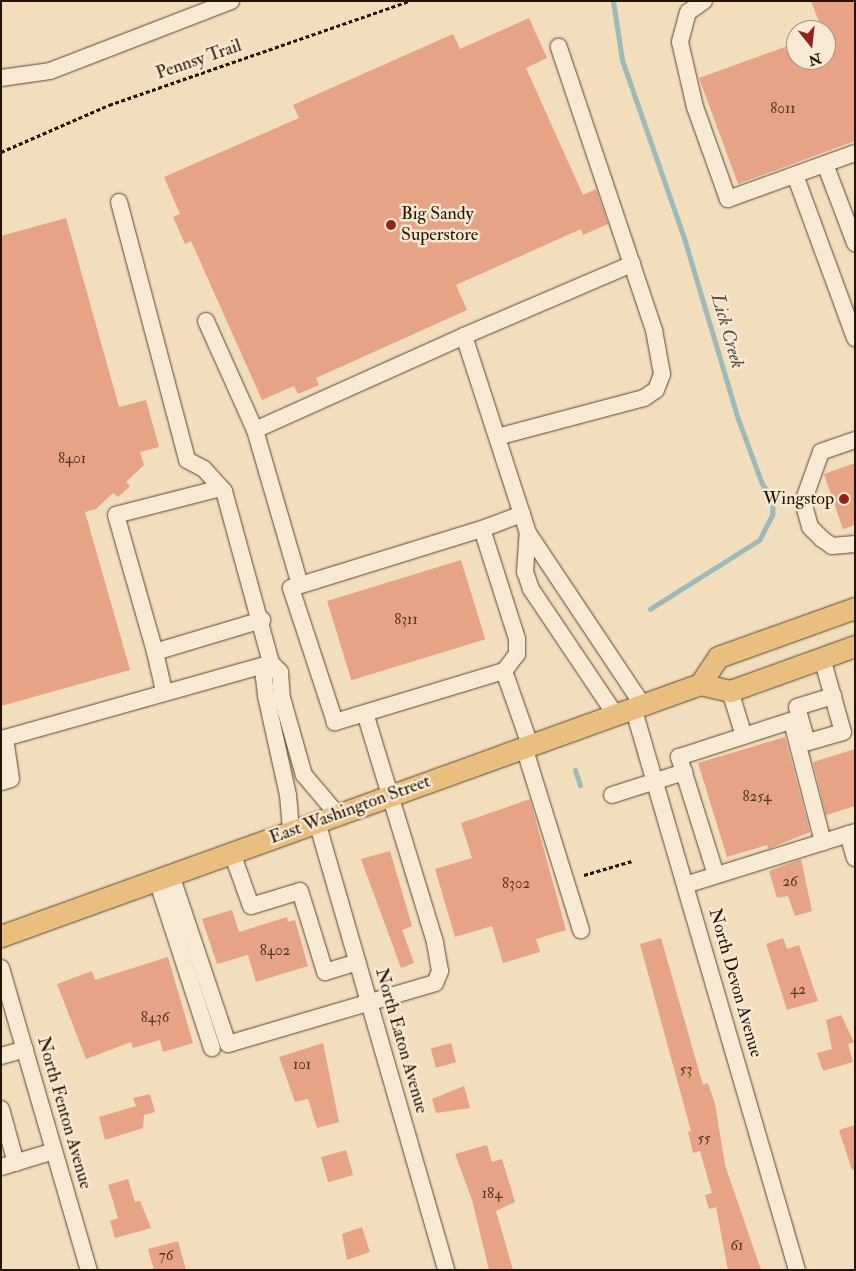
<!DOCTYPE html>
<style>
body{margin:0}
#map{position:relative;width:856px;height:1271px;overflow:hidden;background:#f2ddbd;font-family:"IM FELL Double Pica",serif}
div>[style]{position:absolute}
.stream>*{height:5px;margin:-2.5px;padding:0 2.5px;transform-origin:2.5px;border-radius:2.5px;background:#9dbab8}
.building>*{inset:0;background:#e7a386;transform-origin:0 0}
.path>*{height:3px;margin-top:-1.5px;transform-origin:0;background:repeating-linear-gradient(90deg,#241500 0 4px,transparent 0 6.5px)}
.roads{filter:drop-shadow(0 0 1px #58472f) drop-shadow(0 0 1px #58472f)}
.minor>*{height:16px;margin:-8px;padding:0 8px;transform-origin:8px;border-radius:8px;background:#f7e9d4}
.major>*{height:21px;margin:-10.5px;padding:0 10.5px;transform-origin:10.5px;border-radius:10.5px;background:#e9be7e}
.dots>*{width:14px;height:14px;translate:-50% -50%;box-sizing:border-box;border:2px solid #f7e9d4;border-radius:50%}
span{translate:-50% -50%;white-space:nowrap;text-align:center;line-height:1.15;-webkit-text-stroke:5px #f7e9d4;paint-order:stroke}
.number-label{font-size:15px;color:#553822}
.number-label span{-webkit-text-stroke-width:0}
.street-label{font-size:18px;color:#241500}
.poi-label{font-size:18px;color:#241500}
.left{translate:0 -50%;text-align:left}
.right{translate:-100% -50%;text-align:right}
.water-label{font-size:19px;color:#4e4f40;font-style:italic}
.frame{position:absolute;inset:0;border:2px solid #241500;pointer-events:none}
.north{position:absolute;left:786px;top:20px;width:50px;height:50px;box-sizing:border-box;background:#f7e9d4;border:1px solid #a3947f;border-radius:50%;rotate:164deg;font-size:14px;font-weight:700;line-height:20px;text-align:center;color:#241500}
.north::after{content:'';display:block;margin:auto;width:18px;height:22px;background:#8f2418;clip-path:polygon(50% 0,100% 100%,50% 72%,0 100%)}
</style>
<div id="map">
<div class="stream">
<div style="left:613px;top:1px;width:60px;rotate:81.3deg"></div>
<div style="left:622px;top:60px;width:188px;rotate:70.8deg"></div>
<div style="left:684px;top:238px;width:189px;rotate:73.4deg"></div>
<div style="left:738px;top:419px;width:69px;rotate:69.7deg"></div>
<div style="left:762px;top:484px;width:18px;rotate:52deg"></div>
<div style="left:773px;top:498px;width:17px;rotate:93deg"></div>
<div style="left:772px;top:515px;width:28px;rotate:117deg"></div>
<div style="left:759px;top:540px;width:129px;rotate:147.7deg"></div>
<div style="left:575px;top:770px;width:16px;rotate:72deg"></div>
</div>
<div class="building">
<div style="clip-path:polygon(811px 1px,855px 1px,855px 141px,738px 184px,699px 78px,796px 43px,796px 60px,826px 60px,826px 30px,822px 30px)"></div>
<div style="clip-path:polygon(529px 18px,547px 58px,526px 68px,583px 195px,596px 189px,608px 224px,583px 235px,581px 229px,456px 285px,467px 310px,316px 378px,319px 385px,298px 394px,294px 386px,262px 400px,191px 241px,185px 244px,173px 217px,180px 214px,164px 177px,299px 118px,293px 105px,453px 34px,460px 49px)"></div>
<div style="clip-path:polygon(66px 218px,119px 407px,146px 400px,159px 447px,140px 452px,144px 465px,126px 482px,130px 486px,118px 497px,113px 493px,96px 509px,85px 512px,130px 670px,1px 706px,1px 236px)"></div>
<div style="clip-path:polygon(855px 463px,855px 525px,843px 529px,824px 474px)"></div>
<div style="left:461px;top:560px;width:83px;height:140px;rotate:73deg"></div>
<div style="clip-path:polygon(785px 737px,810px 832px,768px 849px,767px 845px,727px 857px,698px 763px)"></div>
<div style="clip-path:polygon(855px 749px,855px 806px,826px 815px,813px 762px)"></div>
<div style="clip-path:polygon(530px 799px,566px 930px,536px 939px,540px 952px,503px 963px,492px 926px,455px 937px,435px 869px,472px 858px,461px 823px)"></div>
<div style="clip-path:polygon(390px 851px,412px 926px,402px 930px,414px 963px,401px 968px,361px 859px)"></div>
<div style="clip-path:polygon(801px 859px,812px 911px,795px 916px,788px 896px,777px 898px,769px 871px)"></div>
<div style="clip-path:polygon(232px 910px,239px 932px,287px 917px,288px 922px,295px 920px,308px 966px,256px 982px,248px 955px,217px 964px,202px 919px)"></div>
<div style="clip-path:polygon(661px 938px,703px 1085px,708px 1083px,715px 1104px,725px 1165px,761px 1270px,728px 1270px,716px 1207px,709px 1209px,705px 1195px,712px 1193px,700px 1151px,693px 1153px,688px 1132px,691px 1131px,640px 944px)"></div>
<div style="clip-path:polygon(783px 938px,787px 949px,799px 945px,818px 1001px,787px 1010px,766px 944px)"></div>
<div style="clip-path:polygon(168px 957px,193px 1043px,163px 1052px,160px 1040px,133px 1048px,131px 1042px,86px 1059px,57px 984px,92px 971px,95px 980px)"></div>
<div style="clip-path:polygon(841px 1015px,854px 1042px,848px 1044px,853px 1062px,823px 1071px,817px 1053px,832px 1049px,826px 1020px)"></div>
<div style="clip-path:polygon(323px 1043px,339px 1122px,317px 1128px,308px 1099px,295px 1102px,279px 1057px)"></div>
<div style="left:451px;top:1043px;width:20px;height:21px;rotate:75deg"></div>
<div style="clip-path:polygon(464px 1086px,470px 1108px,436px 1113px,432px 1099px)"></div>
<div style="clip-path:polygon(150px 1094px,155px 1112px,144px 1115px,143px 1128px,105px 1140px,99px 1117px,136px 1106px,133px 1098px)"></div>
<div style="clip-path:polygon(855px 1125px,855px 1169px,852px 1170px,839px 1130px)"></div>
<div style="clip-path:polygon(487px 1145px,492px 1162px,502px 1159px,515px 1202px,496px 1211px,513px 1270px,489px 1270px,472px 1200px,455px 1154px)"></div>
<div style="left:346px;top:1150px;width:26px;height:26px;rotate:74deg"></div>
<div style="clip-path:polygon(128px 1179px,135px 1202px,140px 1201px,151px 1228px,115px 1238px,110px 1221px,118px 1218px,108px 1185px)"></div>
<div style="clip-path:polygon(362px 1227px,370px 1252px,347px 1260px,342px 1234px)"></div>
<div style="clip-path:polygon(178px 1241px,186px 1270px,154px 1270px,148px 1249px)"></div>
</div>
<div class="path">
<div style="left:1px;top:152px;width:118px;rotate:-23.5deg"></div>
<div style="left:109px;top:105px;width:318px;rotate:-19.1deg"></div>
<div style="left:584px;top:875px;width:50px;rotate:-16.3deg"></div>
</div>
<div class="roads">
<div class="minor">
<div style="left:704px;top:1px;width:19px;rotate:145deg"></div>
<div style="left:688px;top:12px;width:31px;rotate:105deg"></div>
<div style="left:680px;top:42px;width:67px;rotate:77deg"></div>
<div style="left:695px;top:107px;width:98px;rotate:70.3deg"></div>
<div style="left:728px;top:199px;width:135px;rotate:-19.9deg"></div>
<div style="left:1px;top:78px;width:49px;rotate:-8.1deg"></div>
<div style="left:50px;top:71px;width:194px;rotate:-21.1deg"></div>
<div style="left:825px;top:164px;width:85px;rotate:69.2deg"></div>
<div style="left:795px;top:175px;width:174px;rotate:69.8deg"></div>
<div style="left:119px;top:202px;width:267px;rotate:75.2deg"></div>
<div style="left:187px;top:460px;width:19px;rotate:28deg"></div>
<div style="left:204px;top:469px;width:30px;rotate:48deg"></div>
<div style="left:224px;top:491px;width:178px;rotate:74.7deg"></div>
<div style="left:271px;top:663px;width:13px;rotate:45deg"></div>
<div style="left:280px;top:672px;width:26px;rotate:86deg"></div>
<div style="left:282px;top:698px;width:80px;rotate:74.1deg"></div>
<div style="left:304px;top:775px;width:52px;rotate:49.6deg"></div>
<div style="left:206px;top:321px;width:120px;rotate:65.8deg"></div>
<div style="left:255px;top:430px;width:229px;rotate:-24.2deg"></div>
<div style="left:464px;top:336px;width:207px;rotate:72deg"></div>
<div style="left:464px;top:336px;width:183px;rotate:-23.2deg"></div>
<div style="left:255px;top:430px;width:161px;rotate:73.8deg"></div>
<div style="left:497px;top:437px;width:152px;rotate:-14.9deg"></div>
<div style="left:644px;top:398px;width:14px;rotate:-34deg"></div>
<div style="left:656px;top:390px;width:17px;rotate:-69deg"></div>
<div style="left:662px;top:374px;width:45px;rotate:-100.3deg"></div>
<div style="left:654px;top:330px;width:299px;rotate:-108.6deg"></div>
<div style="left:855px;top:440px;width:36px;rotate:161deg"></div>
<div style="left:821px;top:452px;width:53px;rotate:109.8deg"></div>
<div style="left:803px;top:502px;width:26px;rotate:74deg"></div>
<div style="left:810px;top:527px;width:17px;rotate:45deg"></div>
<div style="left:822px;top:539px;width:12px;rotate:35deg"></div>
<div style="left:832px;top:546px;width:23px;rotate:-5deg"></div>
<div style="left:221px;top:488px;width:108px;rotate:165.6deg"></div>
<div style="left:116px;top:515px;width:142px;rotate:74.1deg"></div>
<div style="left:155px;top:652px;width:112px;rotate:-16.7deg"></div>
<div style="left:482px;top:529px;width:43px;rotate:-20.6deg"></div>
<div style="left:155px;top:652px;width:40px;rotate:77deg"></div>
<div style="left:822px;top:658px;width:77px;rotate:74.2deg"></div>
<div style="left:843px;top:732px;width:37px;rotate:164deg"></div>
<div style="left:807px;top:742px;width:36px;rotate:-106deg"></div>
<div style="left:797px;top:707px;width:38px;rotate:-17deg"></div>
<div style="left:271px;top:663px;width:16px;rotate:117deg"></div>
<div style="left:264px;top:677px;width:19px;rotate:84deg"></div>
<div style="left:266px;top:696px;width:101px;rotate:77.5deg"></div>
<div style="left:288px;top:795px;width:37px;rotate:85deg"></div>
<div style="left:504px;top:671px;width:177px;rotate:163.2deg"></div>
<div style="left:335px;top:722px;width:141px;rotate:-108.2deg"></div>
<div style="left:291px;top:588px;width:200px;rotate:-17.2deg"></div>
<div style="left:482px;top:529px;width:115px;rotate:72.3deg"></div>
<div style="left:517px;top:639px;width:15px;rotate:90deg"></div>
<div style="left:517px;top:654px;width:21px;rotate:127deg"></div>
<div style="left:504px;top:671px;width:78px;rotate:70.6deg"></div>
<div style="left:730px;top:691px;width:47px;rotate:72.7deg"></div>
<div style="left:633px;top:707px;width:586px;rotate:73.76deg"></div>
<div style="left:615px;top:714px;width:151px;rotate:-123.9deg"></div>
<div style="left:531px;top:589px;width:18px;rotate:-109deg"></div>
<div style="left:525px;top:572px;width:39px;rotate:-86deg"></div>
<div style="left:528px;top:533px;width:206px;rotate:56.3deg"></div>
<div style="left:794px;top:730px;width:116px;rotate:75.5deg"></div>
<div style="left:524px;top:747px;width:192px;rotate:72.7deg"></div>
<div style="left:1px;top:782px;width:10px;rotate:-17deg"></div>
<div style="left:11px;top:779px;width:41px;rotate:-98.3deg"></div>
<div style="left:5px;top:738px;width:276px;rotate:-15.7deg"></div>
<div style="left:612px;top:795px;width:76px;rotate:-17.7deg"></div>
<div style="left:317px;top:822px;width:466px;rotate:73.9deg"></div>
<div style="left:848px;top:834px;width:25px;rotate:74deg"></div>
<div style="left:232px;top:853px;width:56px;rotate:70.3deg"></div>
<div style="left:251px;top:906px;width:51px;rotate:-17deg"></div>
<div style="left:300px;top:891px;width:85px;rotate:72.8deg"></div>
<div style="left:325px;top:972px;width:34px;rotate:-17deg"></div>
<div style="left:171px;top:875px;width:178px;rotate:71.4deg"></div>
<div style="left:228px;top:1044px;width:216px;rotate:-16.4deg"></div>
<div style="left:435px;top:983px;width:13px;rotate:-67deg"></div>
<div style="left:440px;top:971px;width:29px;rotate:-100deg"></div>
<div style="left:435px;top:942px;width:239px;rotate:-107deg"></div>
<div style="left:716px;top:875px;width:124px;rotate:-107.4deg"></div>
<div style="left:679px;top:757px;width:127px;rotate:-17.9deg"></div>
<div style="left:157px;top:880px;width:177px;rotate:71.9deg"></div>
<div style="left:685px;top:885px;width:178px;rotate:-17.3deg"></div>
<div style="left:1px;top:968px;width:315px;rotate:73.8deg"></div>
<div style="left:1px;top:1056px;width:25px;rotate:-16deg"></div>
<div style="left:1px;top:1109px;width:56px;rotate:74.5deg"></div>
<div style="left:1px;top:1167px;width:55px;rotate:-16.8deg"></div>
</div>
<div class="major">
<div style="left:700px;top:684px;width:32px;rotate:-56deg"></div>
<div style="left:718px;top:657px;width:145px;rotate:-19.7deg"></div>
<div style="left:1px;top:936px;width:743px;rotate:-19.82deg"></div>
<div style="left:700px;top:684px;width:31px;rotate:13deg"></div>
<div style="left:730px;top:691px;width:133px;rotate:-19.8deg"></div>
</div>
</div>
<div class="dots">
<div style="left:391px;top:225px;background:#8f2418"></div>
<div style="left:844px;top:499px;background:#8f2418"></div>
</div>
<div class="number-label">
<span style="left:783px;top:109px">8011</span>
<span style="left:72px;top:459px">8401</span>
<span style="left:406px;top:620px">8311</span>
<span style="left:757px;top:797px">8254</span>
<span style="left:790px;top:882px">26</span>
<span style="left:516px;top:884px">8302</span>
<span style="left:275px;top:951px">8402</span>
<span style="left:798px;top:990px">42</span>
<span style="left:155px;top:1018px">8436</span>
<span style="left:302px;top:1065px">101</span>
<span style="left:686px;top:1070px">53</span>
<span style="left:704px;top:1139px">55</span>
<span style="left:492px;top:1194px">184</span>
<span style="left:737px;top:1246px">61</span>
<span style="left:166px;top:1256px">76</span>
</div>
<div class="street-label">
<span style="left:199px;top:60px;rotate:-19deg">Pennsy Trail</span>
<span style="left:350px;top:810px;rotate:-20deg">East Washington Street</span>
<span style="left:735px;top:983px;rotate:74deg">North Devon Avenue</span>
<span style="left:401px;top:1041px;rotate:74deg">North Eaton Avenue</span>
<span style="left:64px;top:1113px;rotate:74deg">North Fenton Avenue</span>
</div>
<div class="poi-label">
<span class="left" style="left:401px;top:225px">Big Sandy<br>Superstore</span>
<span class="right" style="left:834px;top:499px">Wingstop</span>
</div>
<div class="water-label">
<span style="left:727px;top:331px;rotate:74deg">Lick Creek</span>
</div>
<div class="frame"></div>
<div class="north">N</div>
</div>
